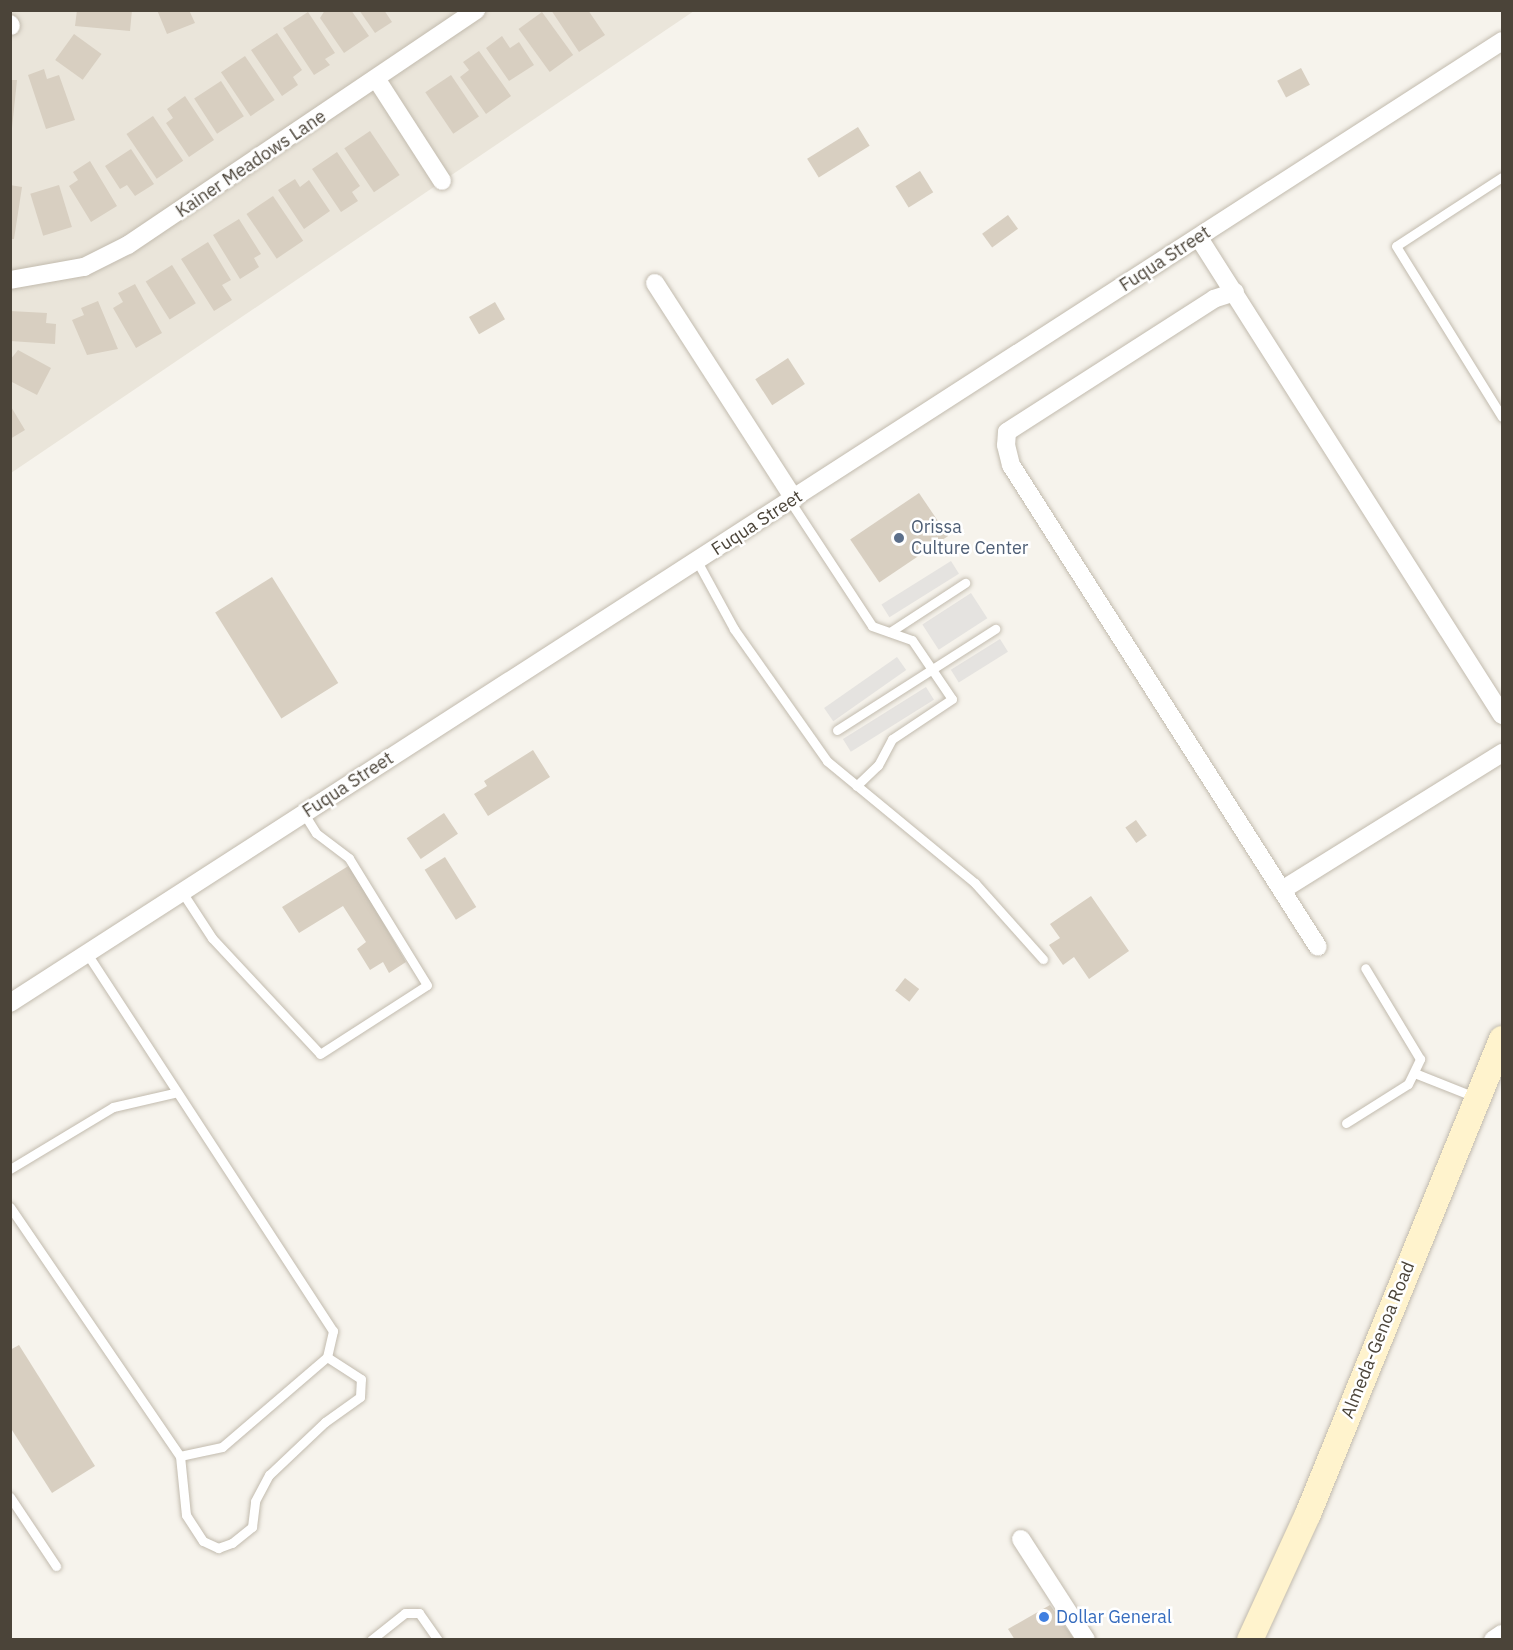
<!DOCTYPE html>
<style>
body{margin:0}
#map{position:relative;width:1513px;height:1650px;overflow:hidden;background:#f6f3ec;font-family:"IBM Plex Sans",sans-serif}
div>[style]{position:absolute}
.residential>*{inset:0;background:#eae5da}
.parking>*{inset:0;background:#e5e3e0;transform-origin:0 0}
.building>*{inset:0;background:#d8cfc1;transform-origin:0 0}
.roads{filter:drop-shadow(0 0 2px #c2bbae) drop-shadow(0 0 2px #c2bbae)}
.service>*{height:9px;margin:-4.5px;padding:0 4.5px;transform-origin:4.5px;border-radius:4.5px;background:#fff}
.minor>*{height:18px;margin:-9px;padding:0 9px;transform-origin:9px;border-radius:9px;background:#fff}
.secondary>*{height:26px;margin:-13px;padding:0 13px;transform-origin:13px;border-radius:13px;background:#fff3cd}
.dots>*{width:16px;height:16px;translate:-50% -50%;box-sizing:border-box;border:3px solid #fff;border-radius:50%}
span{translate:-50% -50%;white-space:nowrap;text-align:center;line-height:1.15;-webkit-text-stroke:5px #fff;paint-order:stroke}
.street-label{font-size:18px;color:#4b4439}
.service-label{font-size:18px;color:#4e5e75}
.left{translate:0 -50%;text-align:left}
.shop-label{font-size:18px;color:#366cbe}
.frame{position:absolute;inset:0;border:12px solid #4b4439;pointer-events:none}
</style>
<div id="map">
<div class="residential">
<div style="clip-path:polygon(11px 11px,694px 11px,11px 473px)"></div>
</div>
<div class="parking">
<div style="left:951px;top:561px;width:15px;height:82px;rotate:58deg"></div>
<div style="left:971px;top:593px;width:30px;height:58px;rotate:57deg"></div>
<div style="left:1000px;top:639px;width:15px;height:58px;rotate:58deg"></div>
<div style="left:897px;top:657px;width:16px;height:89px;rotate:55deg"></div>
<div style="left:926px;top:687px;width:15px;height:98px;rotate:58deg"></div>
</div>
<div class="building">
<div style="clip-path:polygon(77px 10px,132px 10px,130px 31px,75px 26px)"></div>
<div style="clip-path:polygon(157px 10px,189px 10px,195px 23px,167px 34px)"></div>
<div style="clip-path:polygon(325px 10px,351px 10px,369px 36px,344px 53px,320px 18px)"></div>
<div style="clip-path:polygon(359px 10px,384px 10px,392px 22px,375px 33px)"></div>
<div style="clip-path:polygon(551px 10px,588px 10px,605px 35px,579px 52px)"></div>
<div style="clip-path:polygon(308px 12px,335px 53px,325px 59px,330px 65px,314px 75px,283px 28px)"></div>
<div style="left:542px;top:12px;width:53px;height:29px;rotate:54deg"></div>
<div style="clip-path:polygon(277px 33px,302px 70px,293px 77px,298px 85px,282px 96px,251px 50px)"></div>
<div style="left:74px;top:34px;width:34px;height:32px;rotate:36deg"></div>
<div style="clip-path:polygon(502px 36px,510px 48px,519px 42px,534px 65px,509px 81px,486px 48px)"></div>
<div style="clip-path:polygon(479px 51px,511px 96px,486px 114px,460px 77px,469px 70px,463px 62px)"></div>
<div style="left:245px;top:56px;width:53px;height:29px;rotate:56deg"></div>
<div style="left:1301px;top:68px;width:19px;height:27px;rotate:62deg"></div>
<div style="clip-path:polygon(44px 69px,47px 79px,59px 75px,75px 120px,46px 129px,28px 75px)"></div>
<div style="left:451px;top:75px;width:50px;height:31px;rotate:56deg"></div>
<div style="clip-path:polygon(10px 80px,17px 80px,12px 128px,10px 128px)"></div>
<div style="left:221px;top:81px;width:42px;height:32px;rotate:57deg"></div>
<div style="clip-path:polygon(185px 96px,214px 140px,189px 157px,166px 123px,173px 118px,167px 109px)"></div>
<div style="left:153px;top:116px;width:54px;height:32px;rotate:56deg"></div>
<div style="left:858px;top:127px;width:22px;height:60px;rotate:58deg"></div>
<div style="left:370px;top:131px;width:53px;height:31px;rotate:56deg"></div>
<div style="clip-path:polygon(131px 149px,154px 184px,135px 196px,127px 185px,120px 189px,105px 166px)"></div>
<div style="clip-path:polygon(337px 152px,360px 186px,352px 192px,358px 201px,341px 212px,312px 169px)"></div>
<div style="clip-path:polygon(90px 161px,117px 206px,91px 222px,69px 186px,78px 180px,73px 172px)"></div>
<div style="left:920px;top:171px;width:25px;height:29px;rotate:58deg"></div>
<div style="clip-path:polygon(295px 179px,300px 187px,309px 180px,330px 211px,304px 229px,278px 190px)"></div>
<div style="clip-path:polygon(10px 185px,22px 187px,14px 239px,10px 239px)"></div>
<div style="left:59px;top:185px;width:44px;height:30px;rotate:73deg"></div>
<div style="left:273px;top:196px;width:54px;height:32px;rotate:56deg"></div>
<div style="left:1008px;top:215px;width:17px;height:32px;rotate:54deg"></div>
<div style="clip-path:polygon(239px 219px,261px 254px,254px 258px,259px 267px,240px 279px,213px 235px)"></div>
<div style="clip-path:polygon(208px 242px,231px 280px,222px 285px,232px 300px,214px 311px,181px 259px)"></div>
<div style="left:172px;top:265px;width:45px;height:31px;rotate:58deg"></div>
<div style="clip-path:polygon(135px 284px,162px 333px,136px 348px,113px 308px,123px 302px,118px 293px)"></div>
<div style="clip-path:polygon(98px 301px,118px 349px,87px 355px,72px 320px,84px 315px,81px 308px)"></div>
<div style="left:495px;top:302px;width:20px;height:30px;rotate:60deg"></div>
<div style="clip-path:polygon(10px 311px,47px 313px,46px 323px,56px 324px,55px 344px,10px 341px)"></div>
<div style="clip-path:polygon(18px 350px,51px 368px,37px 395px,10px 381px,10px 360px)"></div>
<div style="left:788px;top:358px;width:31px;height:39px;rotate:57deg"></div>
<div style="clip-path:polygon(10px 405px,25px 430px,10px 439px)"></div>
<div style="left:919px;top:493px;width:52px;height:83px;rotate:56deg"></div>
<div style="left:272px;top:577px;width:125px;height:67px;rotate:58deg"></div>
<div style="clip-path:polygon(533px 750px,550px 777px,488px 816px,474px 794px,487px 786px,484px 781px)"></div>
<div style="left:444px;top:813px;width:25px;height:45px;rotate:56deg"></div>
<div style="left:1136px;top:820px;width:19px;height:13px;rotate:55deg"></div>
<div style="left:445px;top:857px;width:59px;height:24px;rotate:58deg"></div>
<div style="clip-path:polygon(350px 865px,406px 962px,389px 973px,383px 962px,370px 970px,357px 949px,366px 942px,343px 906px,299px 933px,282px 907px)"></div>
<div style="clip-path:polygon(1091px 896px,1129px 951px,1089px 979px,1074px 957px,1063px 965px,1049px 945px,1060px 938px,1050px 924px)"></div>
<div style="left:905px;top:978px;width:18px;height:16px;rotate:38deg"></div>
<div style="clip-path:polygon(19px 1345px,95px 1466px,52px 1493px,10px 1427px,10px 1350px)"></div>
<div style="clip-path:polygon(1050px 1605px,1075px 1640px,1015px 1640px,1008px 1629px)"></div>
</div>
<div class="roads">
<div class="service">
<div style="left:1502px;top:177px;width:126px;rotate:146.9deg"></div>
<div style="left:1396px;top:246px;width:201px;rotate:58.2deg"></div>
<div style="left:790px;top:501px;width:149px;rotate:56.7deg"></div>
<div style="left:872px;top:626px;width:42px;rotate:19.3deg"></div>
<div style="left:912px;top:640px;width:71px;rotate:55.9deg"></div>
<div style="left:952px;top:699px;width:72px;rotate:146.3deg"></div>
<div style="left:892px;top:739px;width:30px;rotate:118deg"></div>
<div style="left:878px;top:765px;width:30px;rotate:136deg"></div>
<div style="left:697px;top:561px;width:77px;rotate:61.4deg"></div>
<div style="left:734px;top:629px;width:161px;rotate:54.8deg"></div>
<div style="left:827px;top:761px;width:192px;rotate:39.5deg"></div>
<div style="left:975px;top:883px;width:102px;rotate:48.2deg"></div>
<div style="left:890px;top:632px;width:90px;rotate:-33.2deg"></div>
<div style="left:837px;top:730px;width:188px;rotate:-32.6deg"></div>
<div style="left:182px;top:892px;width:55px;rotate:56.9deg"></div>
<div style="left:212px;top:938px;width:158px;rotate:47deg"></div>
<div style="left:320px;top:1054px;width:127px;rotate:-32.8deg"></div>
<div style="left:427px;top:985px;width:149px;rotate:-121.6deg"></div>
<div style="left:349px;top:858px;width:41px;rotate:-142.9deg"></div>
<div style="left:316px;top:833px;width:22px;rotate:-122deg"></div>
<div style="left:1417px;top:1074px;width:62px;rotate:21.6deg"></div>
<div style="left:1346px;top:1123px;width:73px;rotate:-32.2deg"></div>
<div style="left:1408px;top:1084px;width:28px;rotate:-64deg"></div>
<div style="left:1420px;top:1059px;width:106px;rotate:-121.1deg"></div>
<div style="left:10px;top:1169px;width:120px;rotate:-31deg"></div>
<div style="left:113px;top:1107px;width:63px;rotate:-12.9deg"></div>
<div style="left:10px;top:1207px;width:301px;rotate:55.7deg"></div>
<div style="left:180px;top:1456px;width:43px;rotate:-12.1deg"></div>
<div style="left:222px;top:1447px;width:138px;rotate:-40.6deg"></div>
<div style="left:327px;top:1357px;width:27px;rotate:-77deg"></div>
<div style="left:333px;top:1331px;width:450px;rotate:-123.1deg"></div>
<div style="left:180px;top:1456px;width:59px;rotate:84.2deg"></div>
<div style="left:186px;top:1515px;width:31px;rotate:57deg"></div>
<div style="left:203px;top:1541px;width:17px;rotate:25deg"></div>
<div style="left:218px;top:1548px;width:15px;rotate:-20deg"></div>
<div style="left:232px;top:1543px;width:26px;rotate:-39deg"></div>
<div style="left:252px;top:1527px;width:26px;rotate:-83deg"></div>
<div style="left:255px;top:1501px;width:30px;rotate:-62deg"></div>
<div style="left:269px;top:1475px;width:77px;rotate:-43.4deg"></div>
<div style="left:325px;top:1422px;width:43px;rotate:-35.5deg"></div>
<div style="left:360px;top:1397px;width:18px;rotate:-87deg"></div>
<div style="left:361px;top:1379px;width:40px;rotate:-147.1deg"></div>
<div style="left:10px;top:1497px;width:83px;rotate:56.3deg"></div>
<div style="left:371px;top:1640px;width:43px;rotate:-38.5deg"></div>
<div style="left:405px;top:1613px;width:14px"></div>
<div style="left:419px;top:1613px;width:33px;rotate:55deg"></div>
</div>
<div class="minor">
<div style="left:10px;top:24px;width:2px;rotate:63deg"></div>
<div style="left:377px;top:80px;width:120px;rotate:57.2deg"></div>
<div style="left:1199px;top:238px;width:565px;rotate:57.58deg"></div>
<div style="left:10px;top:280px;width:75px;rotate:-10deg"></div>
<div style="left:84px;top:267px;width:49px;rotate:-26.6deg"></div>
<div style="left:128px;top:245px;width:420px;rotate:-34deg"></div>
<div style="left:655px;top:283px;width:257px;rotate:57.2deg"></div>
<div style="left:1235px;top:292px;width:22px;rotate:162deg"></div>
<div style="left:1214px;top:299px;width:246px;rotate:147.3deg"></div>
<div style="left:1007px;top:432px;width:13px;rotate:94deg"></div>
<div style="left:1006px;top:445px;width:21px;rotate:76deg"></div>
<div style="left:1011px;top:465px;width:571px;rotate:57.51deg"></div>
<div style="left:1282px;top:890px;width:259px;rotate:-31.9deg"></div>
<div style="left:10px;top:1003px;width:1775px;rotate:-32.81deg"></div>
<div style="left:1021px;top:1539px;width:120px;rotate:57.2deg"></div>
<div style="left:1493px;top:1640px;width:11px;rotate:-34deg"></div>
</div>
<div class="secondary">
<div style="left:1250px;top:1640px;width:139px;rotate:-65.3deg"></div>
<div style="left:1308px;top:1514px;width:513px;rotate:-67.78deg"></div>
</div>
</div>
<div class="dots">
<div style="left:899px;top:538px;background:#5c6f8a"></div>
<div style="left:1044px;top:1617px;background:#3f7fe0"></div>
</div>
<div class="street-label">
<span style="left:251px;top:164px;rotate:-34deg">Kainer Meadows Lane</span>
<span style="left:1165px;top:259px;rotate:-33deg">Fuqua Street</span>
<span style="left:757px;top:523px;rotate:-33deg">Fuqua Street</span>
<span style="left:348px;top:785px;rotate:-33deg">Fuqua Street</span>
<span style="left:1378px;top:1340px;rotate:-68deg">Almeda-Genoa Road</span>
</div>
<div class="service-label">
<span class="left" style="left:911px;top:538px">Orissa<br>Culture Center</span>
</div>
<div class="shop-label">
<span class="left" style="left:1056px;top:1617px">Dollar General</span>
</div>
<div class="frame"></div>
</div>
